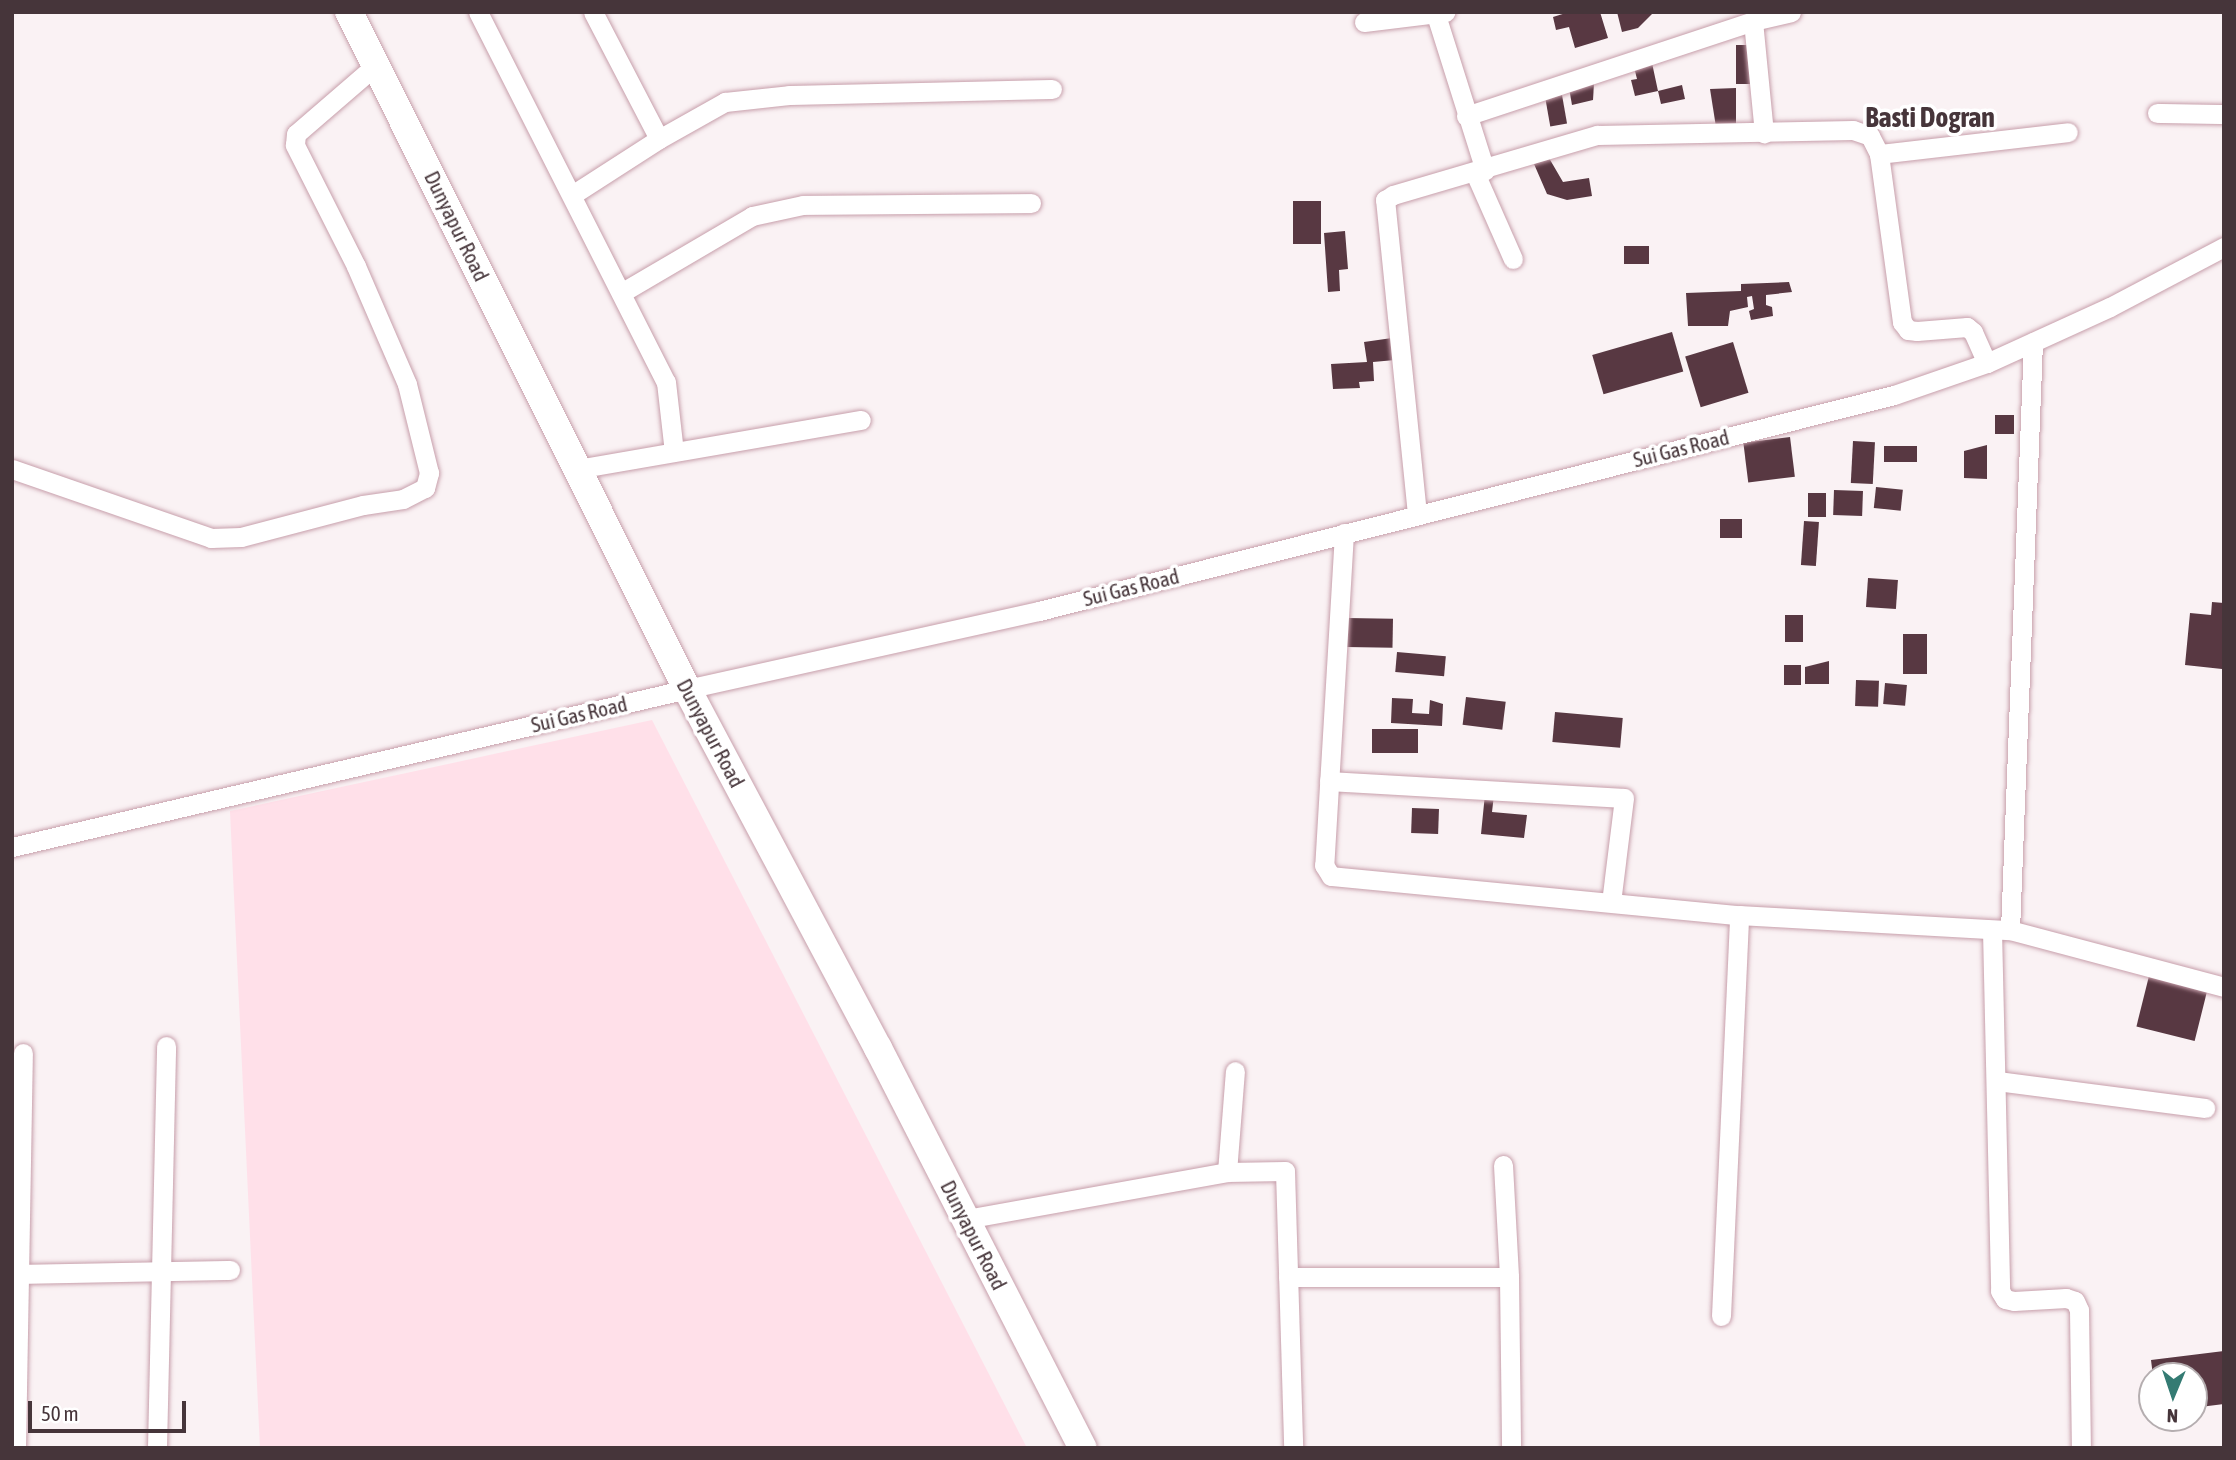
<!DOCTYPE html>
<style>
body{margin:0}
#map{position:relative;width:2236px;height:1460px;overflow:hidden;background:#faf2f4;font-family:"Asap Condensed",sans-serif}
div>[style]{position:absolute}
.built>*{inset:0;background:#ffe0e9}
.building>*{inset:0;background:#583842;transform-origin:0 0}
.roads{filter:drop-shadow(0 0 2px #c79fab) drop-shadow(0 0 2px #c79fab)}
.street>*{height:19px;margin:-9.5px;padding:0 9.5px;transform-origin:9.5px;border-radius:9.5px;background:#fff}
.secondary>*{height:28px;margin:-14px;padding:0 14px;transform-origin:14px;border-radius:14px;background:#fff}
span{translate:-50% -50%;white-space:nowrap;text-align:center;line-height:1.15;-webkit-text-stroke:7px #fff;paint-order:stroke}
.street-label{font-size:21px;color:#46353a}
.district-label{font-size:28px;color:#46353a;font-weight:700}
.frame{position:absolute;inset:0;border:14px solid #46353a;pointer-events:none}
.north{position:absolute;left:2138px;top:1362px;width:70px;height:70px;box-sizing:border-box;background:#fff;border:2px solid #b5aeb0;border-radius:50%;rotate:182deg;font-size:19px;font-weight:700;line-height:28px;text-align:center;color:#46353a}
.north::after{content:'';display:block;margin:auto;width:24px;height:32px;background:#347b73;clip-path:polygon(50% 0,100% 100%,50% 72%,0 100%)}
.scale{position:absolute;left:28px;top:1401px;width:158px;height:32px;box-sizing:border-box;border:4px solid #46353a;border-top:0;padding-left:9px;font-size:21px;line-height:24px;white-space:nowrap;color:#46353a;-webkit-text-stroke:5px #fff;paint-order:stroke}
</style>
<div id="map">
<div class="built">
<div style="clip-path:polygon(652px 720px,1027px 1448px,260px 1448px,230px 811px)"></div>
</div>
<div class="building">
<div style="clip-path:polygon(1569px 12px,1600px 12px,1608px 38px,1575px 48px,1569px 27px,1556px 30px,1553px 17px)"></div>
<div style="clip-path:polygon(1617px 12px,1654px 12px,1638px 28px,1622px 32px)"></div>
<div style="left:1736px;top:45px;width:19px;height:39px"></div>
<div style="clip-path:polygon(1652px 63px,1658px 91px,1682px 85px,1685px 99px,1661px 104px,1658px 91px,1635px 96px,1631px 80px,1637px 79px,1634px 67px)"></div>
<div style="clip-path:polygon(1594px 83px,1593px 100px,1572px 105px,1569px 88px)"></div>
<div style="clip-path:polygon(1736px 88px,1736px 125px,1716px 127px,1710px 89px)"></div>
<div style="left:1562px;top:95px;width:29px;height:17px;rotate:80deg"></div>
<div style="clip-path:polygon(1549px 158px,1563px 182px,1589px 178px,1592px 196px,1567px 200px,1547px 194px,1534px 164px)"></div>
<div style="left:1293px;top:201px;width:28px;height:43px"></div>
<div style="clip-path:polygon(1345px 231px,1348px 269px,1339px 270px,1340px 291px,1328px 292px,1324px 233px)"></div>
<div style="left:1649px;top:246px;width:18px;height:25px;rotate:90deg"></div>
<div style="clip-path:polygon(1789px 282px,1792px 292px,1766px 295px,1766px 305px,1772px 307px,1773px 316px,1751px 320px,1749px 311px,1754px 309px,1752px 296px,1747px 297px,1748px 307px,1730px 311px,1728px 326px,1688px 326px,1686px 293px,1741px 291px,1741px 284px)"></div>
<div style="left:1672px;top:332px;width:41px;height:83px;rotate:74deg"></div>
<div style="clip-path:polygon(1392px 338px,1395px 360px,1373px 362px,1374px 381px,1359px 382px,1360px 388px,1333px 389px,1331px 364px,1367px 362px,1364px 342px)"></div>
<div style="left:1733px;top:342px;width:53px;height:50px;rotate:73deg"></div>
<div style="left:1995px;top:415px;width:19px;height:19px"></div>
<div style="left:1790px;top:437px;width:40px;height:47px;rotate:83deg"></div>
<div style="left:1853px;top:441px;width:22px;height:42px;rotate:3deg"></div>
<div style="clip-path:polygon(1987px 445px,1987px 479px,1964px 478px,1964px 451px)"></div>
<div style="left:1917px;top:446px;width:16px;height:33px;rotate:90deg"></div>
<div style="left:1876px;top:487px;width:27px;height:21px;rotate:6deg"></div>
<div style="left:1834px;top:490px;width:29px;height:25px;rotate:2deg"></div>
<div style="left:1808px;top:493px;width:18px;height:24px"></div>
<div style="left:1720px;top:519px;width:22px;height:19px"></div>
<div style="left:1804px;top:521px;width:15px;height:44px;rotate:4deg"></div>
<div style="left:1868px;top:578px;width:30px;height:29px;rotate:4deg"></div>
<div style="clip-path:polygon(2212px 602px,2224px 603px,2222px 669px,2185px 665px,2190px 613px,2211px 615px)"></div>
<div style="left:1785px;top:615px;width:18px;height:27px"></div>
<div style="left:1347px;top:618px;width:46px;height:29px;rotate:1deg"></div>
<div style="left:1903px;top:634px;width:24px;height:40px"></div>
<div style="left:1397px;top:652px;width:49px;height:20px;rotate:5deg"></div>
<div style="clip-path:polygon(1829px 661px,1829px 684px,1805px 684px,1805px 667px)"></div>
<div style="left:1801px;top:665px;width:20px;height:17px;rotate:90deg"></div>
<div style="left:1856px;top:680px;width:23px;height:26px;rotate:2deg"></div>
<div style="left:1885px;top:683px;width:22px;height:21px;rotate:5deg"></div>
<div style="left:1466px;top:697px;width:40px;height:28px;rotate:7deg"></div>
<div style="clip-path:polygon(1392px 698px,1413px 699px,1412px 713px,1429px 714px,1430px 700px,1443px 704px,1442px 726px,1391px 723px)"></div>
<div style="left:1555px;top:712px;width:68px;height:30px;rotate:5deg"></div>
<div style="left:1372px;top:729px;width:46px;height:24px"></div>
<div style="clip-path:polygon(1485px 794px,1494px 795px,1492px 812px,1527px 815px,1524px 838px,1481px 834px)"></div>
<div style="left:1412px;top:808px;width:27px;height:25px;rotate:2deg"></div>
<div style="left:2149px;top:976px;width:60px;height:52px;rotate:14deg"></div>
<div style="clip-path:polygon(2224px 1351px,2224px 1404px,2200px 1407px,2194px 1376px,2153px 1376px,2151px 1360px)"></div>
</div>
<div class="roads">
<div class="street">
<div style="left:478px;top:12px;width:415px;rotate:63.1deg"></div>
<div style="left:666px;top:382px;width:70px;rotate:83.5deg"></div>
<div style="left:593px;top:12px;width:143px;rotate:62.5deg"></div>
<div style="left:1436px;top:15px;width:163px;rotate:72.5deg"></div>
<div style="left:1753px;top:21px;width:113px;rotate:84.4deg"></div>
<div style="left:1364px;top:22px;width:82px;rotate:-7deg"></div>
<div style="left:2157px;top:113px;width:67px;rotate:0.9deg"></div>
<div style="left:1466px;top:116px;width:302px;rotate:-18.3deg"></div>
<div style="left:1753px;top:21px;width:39px;rotate:-13deg"></div>
<div style="left:1879px;top:154px;width:190px;rotate:-6.6deg"></div>
<div style="left:1475px;top:173px;width:94px;rotate:66.2deg"></div>
<div style="left:572px;top:195px;width:103px;rotate:-32.8deg"></div>
<div style="left:659px;top:139px;width:76px;rotate:-29.3deg"></div>
<div style="left:725px;top:102px;width:64px;rotate:-6.2deg"></div>
<div style="left:789px;top:95px;width:263px;rotate:-1.3deg"></div>
<div style="left:621px;top:293px;width:152px;rotate:-30.4deg"></div>
<div style="left:752px;top:216px;width:52px;rotate:-12.2deg"></div>
<div style="left:803px;top:205px;width:228px;rotate:-0.5deg"></div>
<div style="left:12px;top:469px;width:211px;rotate:19.1deg"></div>
<div style="left:211px;top:538px;width:30px;rotate:-2deg"></div>
<div style="left:241px;top:537px;width:126px;rotate:-14.7deg"></div>
<div style="left:363px;top:505px;width:40px;rotate:-8.5deg"></div>
<div style="left:403px;top:499px;width:25px;rotate:-27deg"></div>
<div style="left:425px;top:488px;width:16px;rotate:-75deg"></div>
<div style="left:429px;top:473px;width:92px;rotate:-103.9deg"></div>
<div style="left:407px;top:384px;width:129px;rotate:-113.4deg"></div>
<div style="left:356px;top:266px;width:136px;rotate:-116.8deg"></div>
<div style="left:295px;top:145px;width:11px;rotate:-85deg"></div>
<div style="left:296px;top:134px;width:106px;rotate:-40.8deg"></div>
<div style="left:577px;top:469px;width:288px;rotate:-9.8deg"></div>
<div style="left:1417px;top:514px;width:316px;rotate:-95.8deg"></div>
<div style="left:1385px;top:200px;width:9px;rotate:-32deg"></div>
<div style="left:1393px;top:195px;width:213px;rotate:-16.4deg"></div>
<div style="left:1597px;top:135px;width:256px;rotate:-1.1deg"></div>
<div style="left:1853px;top:130px;width:18px;rotate:19deg"></div>
<div style="left:1870px;top:136px;width:20px;rotate:63deg"></div>
<div style="left:1879px;top:154px;width:170px;rotate:82.2deg"></div>
<div style="left:1902px;top:322px;width:10px;rotate:53deg"></div>
<div style="left:1908px;top:330px;width:9px;rotate:6deg"></div>
<div style="left:1917px;top:331px;width:50px;rotate:-4.6deg"></div>
<div style="left:1967px;top:327px;width:8px;rotate:40deg"></div>
<div style="left:1973px;top:332px;width:34px;rotate:66deg"></div>
<div style="left:1344px;top:533px;width:333px;rotate:93.4deg"></div>
<div style="left:1324px;top:865px;width:13px;rotate:58deg"></div>
<div style="left:1331px;top:876px;width:410px;rotate:5.5deg"></div>
<div style="left:1739px;top:915px;width:271px;rotate:3.2deg"></div>
<div style="left:2010px;top:930px;width:221px;rotate:14.9deg"></div>
<div style="left:1329px;top:781px;width:295px;rotate:3.3deg"></div>
<div style="left:1624px;top:798px;width:105px;rotate:97.1deg"></div>
<div style="left:12px;top:847px;width:693px;rotate:-13.17deg"></div>
<div style="left:687px;top:689px;width:361px;rotate:-12.5deg"></div>
<div style="left:1039px;top:611px;width:882px;rotate:-14.18deg"></div>
<div style="left:1894px;top:395px;width:98px;rotate:-19deg"></div>
<div style="left:1987px;top:363px;width:135px;rotate:-24.5deg"></div>
<div style="left:2110px;top:307px;width:129px;rotate:-27.8deg"></div>
<div style="left:1992px;top:930px;width:361px;rotate:88.7deg"></div>
<div style="left:2000px;top:1291px;width:9px;rotate:58deg"></div>
<div style="left:2005px;top:1299px;width:9px;rotate:13deg"></div>
<div style="left:2014px;top:1301px;width:52px;rotate:-3.3deg"></div>
<div style="left:2066px;top:1298px;width:9px;rotate:18deg"></div>
<div style="left:2075px;top:1301px;width:10px;rotate:66deg"></div>
<div style="left:2079px;top:1310px;width:138px;rotate:89.2deg"></div>
<div style="left:2010px;top:930px;width:588px;rotate:-87.76deg"></div>
<div style="left:1997px;top:1081px;width:210px;rotate:7.4deg"></div>
<div style="left:1503px;top:1165px;width:112px;rotate:86.9deg"></div>
<div style="left:1509px;top:1277px;width:171px;rotate:89.3deg"></div>
<div style="left:1227px;top:1172px;width:101px;rotate:-85.5deg"></div>
<div style="left:966px;top:1219px;width:265px;rotate:-10.2deg"></div>
<div style="left:1227px;top:1172px;width:58px;rotate:-1deg"></div>
<div style="left:1285px;top:1171px;width:277px;rotate:88.3deg"></div>
<div style="left:12px;top:1274px;width:218px;rotate:-1.1deg"></div>
<div style="left:1288px;top:1277px;width:221px"></div>
<div style="left:1721px;top:1316px;width:401px;rotate:-87.4deg"></div>
<div style="left:16px;top:1448px;width:395px;rotate:-89deg"></div>
<div style="left:157px;top:1448px;width:402px;rotate:-88.7deg"></div>
</div>
<div class="secondary">
<div style="left:349px;top:12px;width:757px;rotate:63.47deg"></div>
<div style="left:687px;top:689px;width:407px;rotate:62deg"></div>
<div style="left:878px;top:1048px;width:449px;rotate:62.9deg"></div>
</div>
</div>
<div class="street-label">
<span style="left:457px;top:226px;rotate:64deg">Dunyapur Road</span>
<span style="left:1681px;top:448px;rotate:-14deg">Sui Gas Road</span>
<span style="left:1131px;top:587px;rotate:-14deg">Sui Gas Road</span>
<span style="left:579px;top:714px;rotate:-13deg">Sui Gas Road</span>
<span style="left:711px;top:733px;rotate:62deg">Dunyapur Road</span>
<span style="left:974px;top:1235px;rotate:63deg">Dunyapur Road</span>
</div>
<div class="district-label">
<span style="left:1930px;top:117px">Basti Dogran</span>
</div>
<div class="frame"></div>
<div class="north">N</div>
<div class="scale">50 m</div>
</div>
